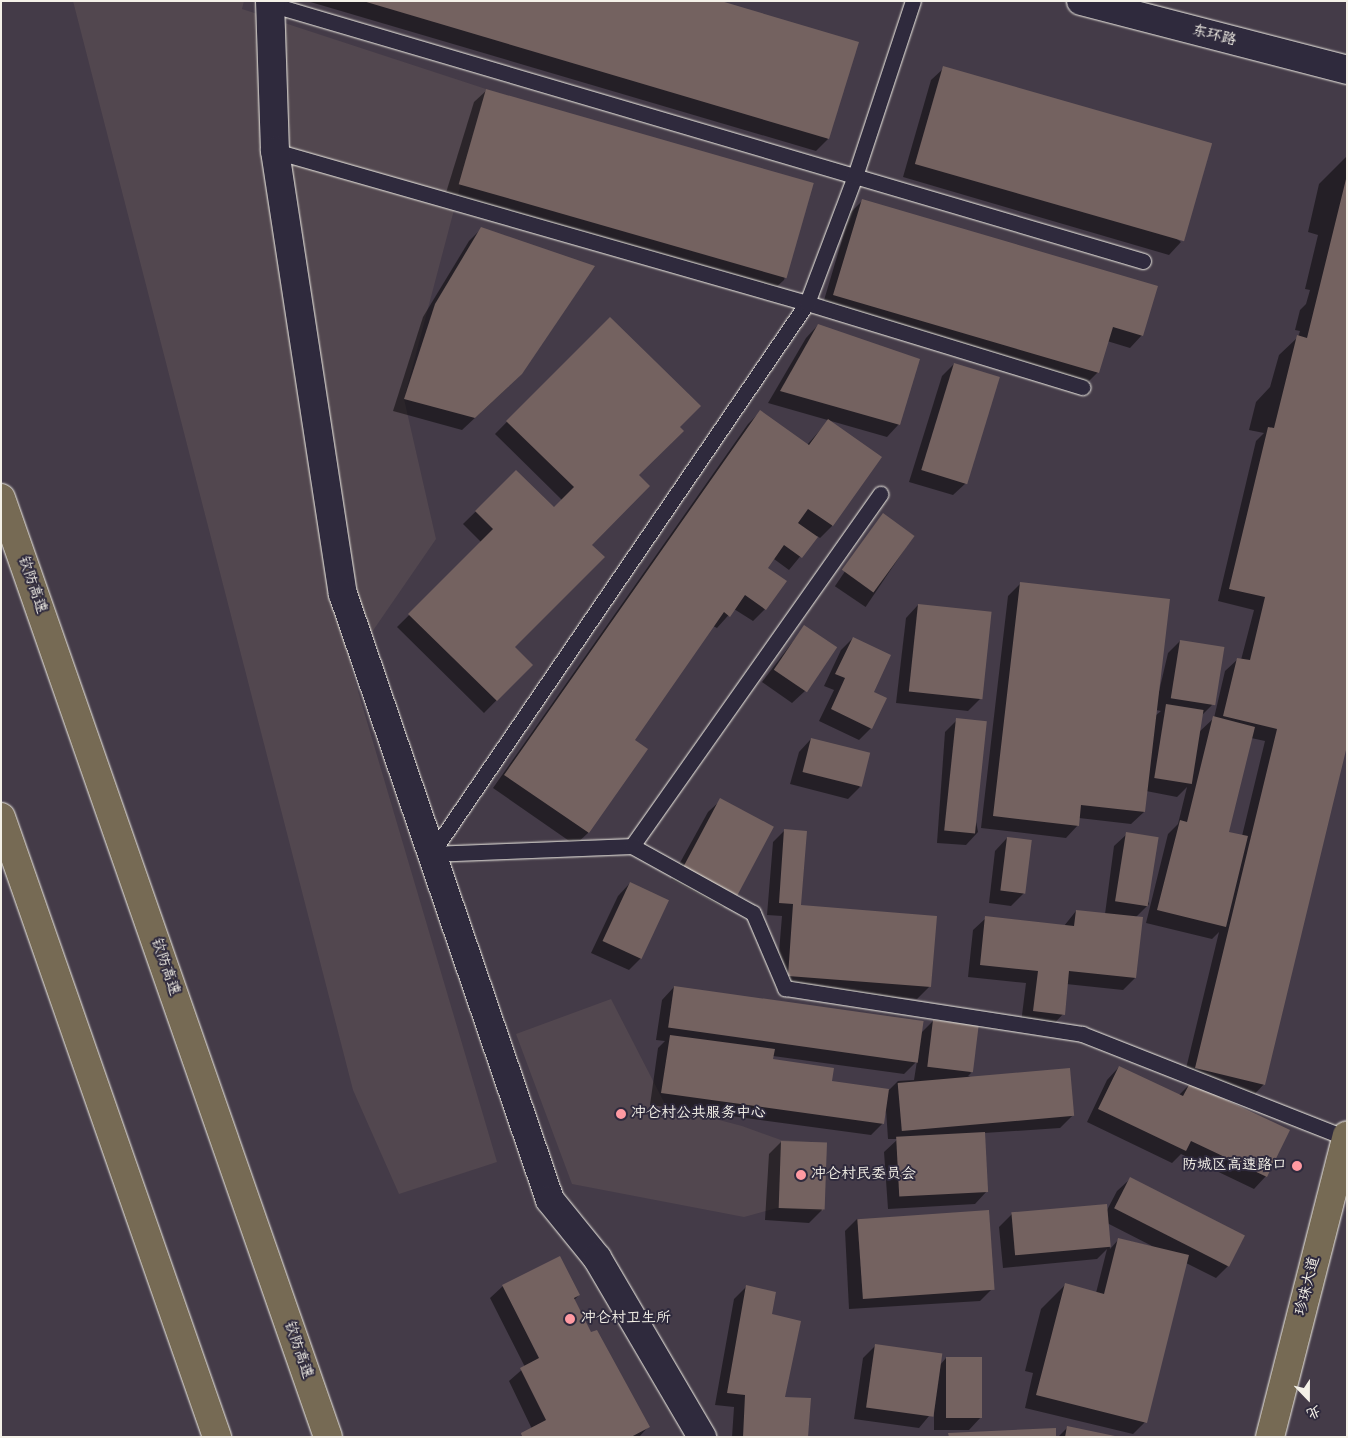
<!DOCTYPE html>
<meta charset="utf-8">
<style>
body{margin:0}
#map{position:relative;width:1348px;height:1438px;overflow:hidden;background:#443b48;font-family:Kalam,"LXGW WenKai TC",sans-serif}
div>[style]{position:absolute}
.built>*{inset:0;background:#52474f}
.shadow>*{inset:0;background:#0007;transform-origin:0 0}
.building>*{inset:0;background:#746260;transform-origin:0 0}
.roads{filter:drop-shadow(0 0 1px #f4f1e8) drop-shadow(0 0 1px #f4f1e8)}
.service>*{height:15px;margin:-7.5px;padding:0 7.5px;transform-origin:7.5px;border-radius:7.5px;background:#2f2a3d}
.minor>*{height:28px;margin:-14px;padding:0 14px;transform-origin:14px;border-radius:14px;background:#2f2a3d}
.primary>*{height:28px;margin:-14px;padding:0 14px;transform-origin:14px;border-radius:14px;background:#766a54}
.motorway>*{height:28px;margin:-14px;padding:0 14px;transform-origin:14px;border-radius:14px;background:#766a54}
.dots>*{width:14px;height:14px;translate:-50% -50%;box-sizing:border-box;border:2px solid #2f2a3d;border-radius:50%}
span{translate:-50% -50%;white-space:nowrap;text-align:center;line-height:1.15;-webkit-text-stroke:4px #2f2a3d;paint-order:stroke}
.street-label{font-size:15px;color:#f4f1e8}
.poi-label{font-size:15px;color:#f4f1e8}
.left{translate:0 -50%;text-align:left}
.right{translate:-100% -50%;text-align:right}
.frame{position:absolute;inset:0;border:2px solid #f4f1e8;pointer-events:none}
.north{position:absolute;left:1283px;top:1373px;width:50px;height:50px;-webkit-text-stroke:4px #2f2a3d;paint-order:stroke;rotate:158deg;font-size:14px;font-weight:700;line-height:20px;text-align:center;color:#f4f1e8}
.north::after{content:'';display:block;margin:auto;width:18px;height:22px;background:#f4f1e8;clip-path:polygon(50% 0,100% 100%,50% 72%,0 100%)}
</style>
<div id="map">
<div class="built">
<div style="clip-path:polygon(73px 1px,244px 1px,242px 9px,486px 89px,404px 399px,436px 539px,350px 664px,497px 1162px,399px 1194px,353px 1090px)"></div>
<div style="clip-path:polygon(611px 999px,666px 1106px,742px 1126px,781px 1140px,827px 1143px,823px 1211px,777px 1208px,744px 1217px,572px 1184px,516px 1034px)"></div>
</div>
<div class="shadow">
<div style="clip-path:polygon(307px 1px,716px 1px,828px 139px,816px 151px)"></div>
<div style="clip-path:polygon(944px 68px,1181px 242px,1169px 255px,903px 177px,931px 80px)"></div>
<div style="clip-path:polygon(487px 90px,812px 186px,784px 280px,771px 292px,445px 196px,474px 102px)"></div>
<div style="clip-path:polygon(evenodd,1347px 156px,1347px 741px,1264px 1084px,1252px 1097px,1183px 1081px,1219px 932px,1212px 939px,1146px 923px,1168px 834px,1178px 824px,1187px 787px,1177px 797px,1146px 791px,1144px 812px,1131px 824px,1079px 818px,1078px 825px,1066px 838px,981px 828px,1008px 596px,1021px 583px,1157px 700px,1168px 653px,1180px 641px,1212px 705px,1202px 715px,1199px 732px,1214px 718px,1225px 671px,1238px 659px,1241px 660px,1254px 610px,1218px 601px,1256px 441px,1264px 433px,1249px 430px,1256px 402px,1270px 387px,1279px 355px,1298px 337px,1300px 331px,1295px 330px,1300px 310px,1306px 304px,1310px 290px,1305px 289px,1318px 235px,1308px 232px,1319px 184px,1347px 156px,1156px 710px,1161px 711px,1155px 716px,1156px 710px,1347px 156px,1251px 738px,1265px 741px,1242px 836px,1228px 833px,1251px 738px)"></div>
<div style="clip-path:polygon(862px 201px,1142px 335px,1130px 348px,1107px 341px,1098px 372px,1085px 385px,822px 307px,850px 213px)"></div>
<div style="clip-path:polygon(481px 229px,508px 387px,462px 430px,393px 411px,423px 317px,469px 241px)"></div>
<div style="clip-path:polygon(610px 318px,678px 427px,638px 475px,513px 647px,531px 665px,484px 713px,397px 627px,482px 543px,463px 524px,516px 472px,554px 509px,562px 500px,495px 434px)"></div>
<div style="clip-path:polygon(818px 325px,899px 424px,887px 437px,768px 403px,806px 338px)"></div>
<div style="clip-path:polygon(954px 364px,966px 483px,953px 495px,909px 482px,942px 376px)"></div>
<div style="clip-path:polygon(760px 412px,807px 445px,828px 421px,832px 526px,820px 538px,817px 536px,789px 570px,774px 559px,766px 568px,765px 609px,753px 621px,734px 609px,717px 628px,713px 626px,633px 740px,646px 749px,588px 833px,575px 845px,493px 788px,748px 424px)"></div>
<div style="left:883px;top:515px;width:37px;height:86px;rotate:34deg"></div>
<div style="clip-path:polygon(918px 605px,981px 698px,968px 711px,896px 703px,906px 618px)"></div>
<div style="clip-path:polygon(804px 627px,805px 691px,792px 703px,762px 682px)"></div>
<div style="clip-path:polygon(853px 638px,872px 692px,871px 728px,859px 740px,819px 721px,834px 690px,824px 686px,841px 650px)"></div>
<div style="clip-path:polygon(957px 720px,978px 832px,966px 845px,937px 843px,945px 732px)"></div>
<div style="clip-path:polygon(811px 739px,860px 787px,848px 799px,790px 784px,799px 752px)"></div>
<div style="clip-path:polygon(721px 800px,735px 895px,723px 907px,671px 879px,708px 812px)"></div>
<div style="clip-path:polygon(785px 830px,799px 906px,930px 986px,917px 999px,776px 988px,782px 916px,767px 915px,773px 842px)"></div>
<div style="clip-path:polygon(1127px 834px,1149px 904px,1135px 918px,1135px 978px,1123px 990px,1066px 984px,1063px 1014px,1051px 1027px,1021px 1023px,1026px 983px,968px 977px,973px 930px,986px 918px,1064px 926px,1076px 911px,1105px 914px,1114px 846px)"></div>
<div style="clip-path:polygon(1007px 838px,1024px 893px,1011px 906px,989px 903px,995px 851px)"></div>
<div style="clip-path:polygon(630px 883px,641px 958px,629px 970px,591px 953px,618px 896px)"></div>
<div style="clip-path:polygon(evenodd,674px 987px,920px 1034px,933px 1021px,971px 1073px,968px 1076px,1073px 1115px,1060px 1128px,984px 1133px,987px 1191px,975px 1204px,888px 1209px,884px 1152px,898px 1139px,888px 1139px,886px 1110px,883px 1123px,871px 1135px,650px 1105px,658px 1048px,665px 1041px,656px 1040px,662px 1000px,674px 987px,773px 1056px,904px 1074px,917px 1061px,914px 1080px,898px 1081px,889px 1090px,831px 1082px,772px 1060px,773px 1056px)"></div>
<div style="clip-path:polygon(1119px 1067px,1179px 1095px,1190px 1084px,1266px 1176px,1254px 1189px,1181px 1154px,1172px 1163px,1087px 1122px,1107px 1080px)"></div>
<div style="clip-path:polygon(781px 1142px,822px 1210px,809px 1223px,765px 1220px,769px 1154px)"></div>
<div style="clip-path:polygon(evenodd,1130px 1179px,1228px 1266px,1216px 1278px,1186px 1263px,1145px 1422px,1133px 1434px,1025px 1408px,1033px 1373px,1025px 1371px,1041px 1309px,1065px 1285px,1096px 1293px,1107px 1249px,1097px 1259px,1003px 1268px,999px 1227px,1012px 1214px,1106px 1212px,1117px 1191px,1130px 1179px,1107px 1223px,1154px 1247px,1119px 1239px,1110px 1249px,1107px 1223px)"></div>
<div style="clip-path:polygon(857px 1219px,992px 1289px,980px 1301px,849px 1309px,845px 1231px)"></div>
<div style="clip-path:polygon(503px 1286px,579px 1295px,574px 1300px,590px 1334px,648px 1427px,639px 1437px,519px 1437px,532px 1429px,509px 1381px,525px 1367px,490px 1298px)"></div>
<div style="clip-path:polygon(746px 1287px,770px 1315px,783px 1398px,807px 1437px,732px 1437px,734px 1407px,715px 1405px,734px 1299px)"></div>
<div style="clip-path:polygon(875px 1346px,940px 1365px,946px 1358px,981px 1417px,969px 1430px,934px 1430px,934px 1410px,919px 1428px,854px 1419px,863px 1358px)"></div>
<div style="clip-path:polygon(1067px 1428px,1113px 1437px,1058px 1437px)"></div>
</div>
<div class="building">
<div style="clip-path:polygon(363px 1px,721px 1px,859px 42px,829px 139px)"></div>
<div style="left:943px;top:66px;width:280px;height:102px;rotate:16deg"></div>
<div style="left:486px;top:89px;width:341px;height:99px;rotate:16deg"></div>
<div style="clip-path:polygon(1347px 175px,1347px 746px,1265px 1085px,1195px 1068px,1277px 729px,1223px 716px,1237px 658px,1250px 660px,1265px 597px,1229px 589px,1268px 427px,1274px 428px,1297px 335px,1307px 338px)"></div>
<div style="clip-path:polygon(862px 199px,1158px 286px,1143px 336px,1113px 327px,1099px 373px,833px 295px)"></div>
<div style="clip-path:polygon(481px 227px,595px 266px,522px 374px,475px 418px,404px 399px,435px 304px)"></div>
<div style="clip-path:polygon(610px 317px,701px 406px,680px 427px,684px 431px,639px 475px,650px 486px,592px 545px,605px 557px,515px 647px,533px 665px,497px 701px,408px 614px,493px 529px,475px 511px,516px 470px,554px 507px,574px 487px,506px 421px)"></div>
<div style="clip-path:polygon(818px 324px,920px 359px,900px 425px,780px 391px)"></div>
<div style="left:954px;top:363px;width:48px;height:112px;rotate:17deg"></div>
<div style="clip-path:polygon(760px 410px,809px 445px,828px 419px,882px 457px,833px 526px,808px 509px,798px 523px,818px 537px,802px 558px,784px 545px,768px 568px,787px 581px,766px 610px,745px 595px,730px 617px,724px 612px,635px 740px,648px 749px,589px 833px,504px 775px)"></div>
<div style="left:883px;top:513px;width:39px;height:70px;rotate:36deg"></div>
<div style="clip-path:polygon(1020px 582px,1170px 599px,1145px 812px,1081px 805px,1079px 826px,993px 816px)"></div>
<div style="left:918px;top:604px;width:74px;height:88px;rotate:6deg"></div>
<div style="left:804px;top:625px;width:40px;height:54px;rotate:34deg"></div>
<div style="clip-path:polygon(853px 637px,891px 655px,874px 692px,887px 698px,872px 729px,831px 709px,845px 678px,835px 674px)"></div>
<div style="left:1180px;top:640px;width:45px;height:59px;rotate:9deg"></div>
<div style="left:1166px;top:704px;width:38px;height:75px;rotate:9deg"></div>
<div style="clip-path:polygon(1213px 716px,1255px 727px,1229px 832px,1248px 836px,1226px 927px,1157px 910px,1180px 820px,1187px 822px)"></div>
<div style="left:956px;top:718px;width:31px;height:113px;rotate:6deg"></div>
<div style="left:811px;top:738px;width:61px;height:35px;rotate:14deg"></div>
<div style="left:720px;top:798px;width:61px;height:78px;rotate:28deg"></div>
<div style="clip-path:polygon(784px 829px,807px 831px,801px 905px,937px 916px,931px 987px,788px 976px,793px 904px,779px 903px)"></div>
<div style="left:1126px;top:832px;width:33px;height:70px;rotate:9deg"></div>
<div style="left:1007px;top:837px;width:25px;height:54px;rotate:7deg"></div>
<div style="left:630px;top:882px;width:43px;height:65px;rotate:25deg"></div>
<div style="clip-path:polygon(1076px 910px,1143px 917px,1136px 978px,1069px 971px,1065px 1015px,1033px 1011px,1038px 971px,980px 965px,985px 916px,1074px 926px)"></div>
<div style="left:674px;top:986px;width:252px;height:42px;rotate:8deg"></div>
<div style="left:933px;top:1020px;width:46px;height:47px;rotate:7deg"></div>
<div style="clip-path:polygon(670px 1035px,775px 1049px,773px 1059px,834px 1068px,832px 1081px,889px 1089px,884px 1124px,661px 1093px)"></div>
<div style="clip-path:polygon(1119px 1066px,1183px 1096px,1190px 1083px,1290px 1130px,1267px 1177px,1191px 1141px,1186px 1151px,1098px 1109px)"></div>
<div style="left:1070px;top:1068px;width:48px;height:173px;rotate:85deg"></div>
<div style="left:985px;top:1132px;width:60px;height:89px;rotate:87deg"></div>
<div style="left:781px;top:1141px;width:46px;height:67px;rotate:2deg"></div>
<div style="left:1130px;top:1177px;width:129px;height:35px;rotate:27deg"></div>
<div style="left:1107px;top:1204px;width:43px;height:96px;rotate:85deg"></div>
<div style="left:989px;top:1210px;width:80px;height:132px;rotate:86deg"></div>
<div style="clip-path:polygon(1118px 1238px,1189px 1255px,1147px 1423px,1036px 1395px,1065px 1283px,1104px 1294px)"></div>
<div style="clip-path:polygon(560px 1256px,580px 1295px,574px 1298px,591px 1332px,597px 1330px,650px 1427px,631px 1437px,522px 1437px,521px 1433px,546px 1420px,520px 1368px,539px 1358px,502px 1285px)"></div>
<div style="clip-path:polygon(746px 1285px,776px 1292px,772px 1314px,801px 1321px,785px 1397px,811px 1398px,808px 1437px,743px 1437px,745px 1395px,727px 1393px)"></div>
<div style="left:875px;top:1344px;width:68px;height:64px;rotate:8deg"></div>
<div style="left:946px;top:1357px;width:36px;height:61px"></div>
<div style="clip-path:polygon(1067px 1426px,1115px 1436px,1115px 1437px,1065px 1437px)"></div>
<div style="clip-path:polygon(1056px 1428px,1056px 1437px,949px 1437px,948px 1433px)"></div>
</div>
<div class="roads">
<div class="service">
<div style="left:270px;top:4px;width:910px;rotate:16.4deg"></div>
<div style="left:275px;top:151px;width:553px;rotate:15.95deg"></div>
<div style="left:807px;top:303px;width:288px;rotate:17deg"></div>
<div style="left:632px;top:846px;width:431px;rotate:-54.8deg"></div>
<div style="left:431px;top:854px;width:201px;rotate:-2.3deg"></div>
<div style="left:632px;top:846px;width:138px;rotate:29deg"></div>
<div style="left:753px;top:913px;width:82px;rotate:66.9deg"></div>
<div style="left:785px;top:988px;width:301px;rotate:8.8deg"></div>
<div style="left:1082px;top:1034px;width:284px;rotate:21.5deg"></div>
<div style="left:431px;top:854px;width:667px;rotate:-55.69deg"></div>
<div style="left:807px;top:303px;width:136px;rotate:-69.3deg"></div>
<div style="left:855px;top:176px;width:184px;rotate:-71.7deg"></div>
</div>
<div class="minor">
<div style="left:270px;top:1px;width:150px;rotate:88.1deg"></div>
<div style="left:275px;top:151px;width:448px;rotate:81.3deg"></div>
<div style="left:343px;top:594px;width:640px;rotate:71.14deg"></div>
<div style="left:550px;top:1200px;width:75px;rotate:51deg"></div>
<div style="left:597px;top:1258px;width:208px;rotate:59.6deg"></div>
<div style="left:1081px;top:1px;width:275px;rotate:14.5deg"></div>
</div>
<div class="primary">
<div style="left:1270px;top:1437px;width:311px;rotate:-75.7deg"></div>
</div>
<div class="motorway">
<div style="left:1px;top:498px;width:994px;rotate:70.8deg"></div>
<div style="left:1px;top:817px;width:657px;rotate:70.79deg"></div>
</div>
</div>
<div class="dots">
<div style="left:621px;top:1114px;background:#ff9aa2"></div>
<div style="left:1297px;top:1166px;background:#ff9aa2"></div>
<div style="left:801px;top:1175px;background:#ff9aa2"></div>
<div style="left:570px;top:1319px;background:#ff9aa2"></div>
</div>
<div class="street-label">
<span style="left:1214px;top:36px;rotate:14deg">东环路</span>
<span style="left:32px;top:585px;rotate:71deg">钦防高速</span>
<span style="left:165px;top:967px;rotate:71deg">钦防高速</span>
<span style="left:1308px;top:1286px;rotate:-76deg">珍珠大道</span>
<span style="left:298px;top:1350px;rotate:71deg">钦防高速</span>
</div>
<div class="poi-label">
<span class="left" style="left:631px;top:1114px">冲仑村公共服务中心</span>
<span class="right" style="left:1287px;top:1166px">防城区高速路口</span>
<span class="left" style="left:811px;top:1175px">冲仑村民委员会</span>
<span class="left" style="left:581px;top:1319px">冲仑村卫生所</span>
</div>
<div class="frame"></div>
<div class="north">北</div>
</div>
